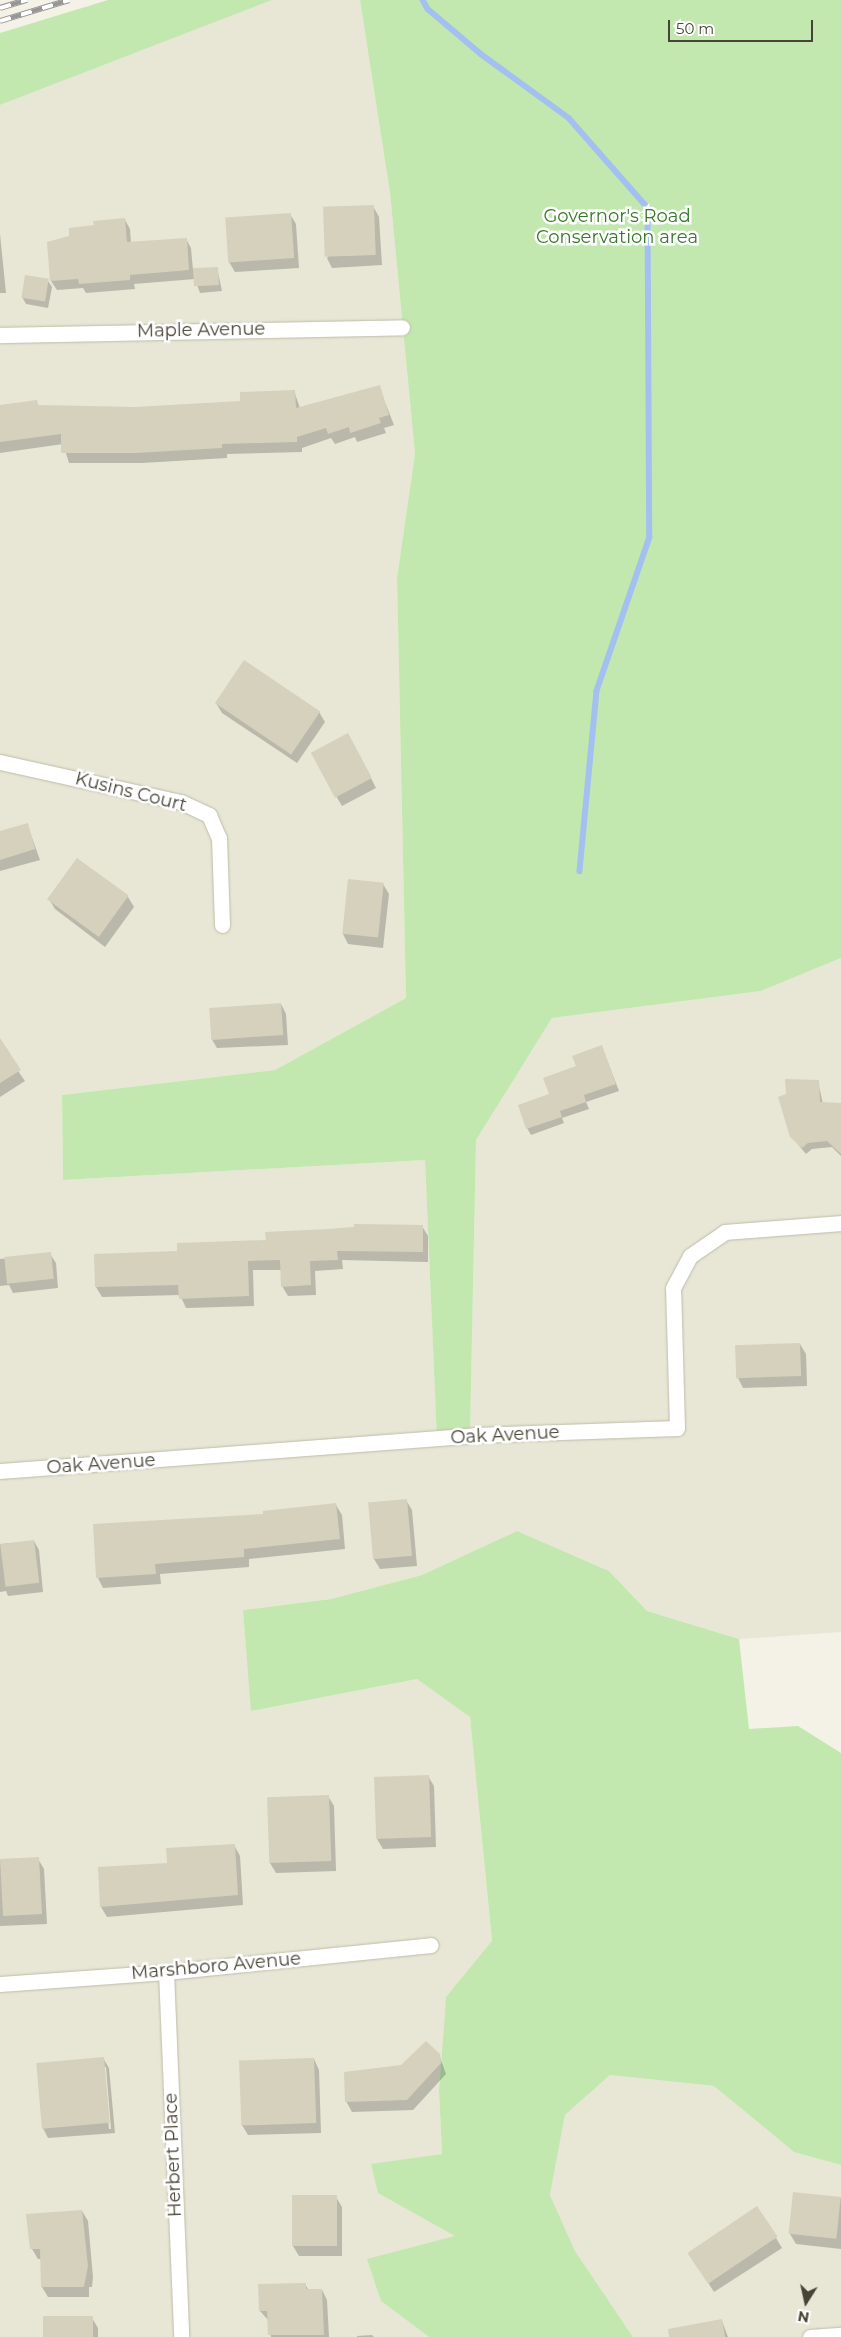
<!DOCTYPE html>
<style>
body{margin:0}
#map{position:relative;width:841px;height:2337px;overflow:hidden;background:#f4f2e7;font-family:Montserrat,sans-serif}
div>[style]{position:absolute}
.residential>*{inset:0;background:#e8e6d5}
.green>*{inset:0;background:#c2e8b0}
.shadow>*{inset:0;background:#0003}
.stream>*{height:5.5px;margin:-2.75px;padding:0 2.75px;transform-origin:2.75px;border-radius:2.75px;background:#a3c0f1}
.building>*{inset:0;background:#d5d1bc;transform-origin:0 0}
.roads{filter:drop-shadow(0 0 1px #bfbca9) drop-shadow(0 0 1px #bfbca9)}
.street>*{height:15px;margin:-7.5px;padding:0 7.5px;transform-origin:7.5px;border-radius:7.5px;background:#fff}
.rail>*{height:5.5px;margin-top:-2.75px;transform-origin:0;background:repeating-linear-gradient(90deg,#fff 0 11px,#969696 0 22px);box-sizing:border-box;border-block:1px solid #969696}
span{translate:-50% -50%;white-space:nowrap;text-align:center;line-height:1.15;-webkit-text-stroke:5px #fff;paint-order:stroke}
.park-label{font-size:18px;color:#367929}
.street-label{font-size:18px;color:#474436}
.north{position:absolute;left:781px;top:2277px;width:50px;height:50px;-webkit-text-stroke:4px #fff;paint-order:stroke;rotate:190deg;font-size:14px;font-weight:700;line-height:20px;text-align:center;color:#474436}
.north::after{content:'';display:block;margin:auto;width:18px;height:22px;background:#474436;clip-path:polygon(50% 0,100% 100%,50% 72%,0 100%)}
.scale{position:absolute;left:668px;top:20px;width:145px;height:22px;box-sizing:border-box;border:2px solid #474436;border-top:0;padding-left:6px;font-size:15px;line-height:18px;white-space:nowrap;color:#474436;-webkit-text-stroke:4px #fff;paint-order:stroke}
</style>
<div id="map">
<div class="residential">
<div style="clip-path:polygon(272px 0,360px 0,390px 193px,415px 454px,397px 578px,406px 998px,275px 1070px,62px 1095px,63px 1180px,425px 1160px,437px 1439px,470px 1436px,476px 1140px,552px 1018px,761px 991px,841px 958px,841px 1632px,739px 1639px,647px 1611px,609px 1571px,517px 1531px,422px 1575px,331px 1599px,243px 1610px,252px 1711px,417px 1679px,470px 1716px,492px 1942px,446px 1997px,439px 2091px,442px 2154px,371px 2165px,379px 2193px,456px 2236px,381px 2301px,429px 2337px,0 2337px,0 105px)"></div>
<div style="clip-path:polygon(610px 2075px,714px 2086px,794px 2152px,841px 2165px,841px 2337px,633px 2337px,575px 2251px,550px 2195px,565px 2115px)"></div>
</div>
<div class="green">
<div style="clip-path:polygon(108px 0,272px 0,0 105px,0 33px)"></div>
<div style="clip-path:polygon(360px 0,841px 0,841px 958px,761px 991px,552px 1018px,476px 1140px,470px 1436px,437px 1440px,425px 1160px,63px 1180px,62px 1095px,275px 1070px,406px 998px,397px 578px,415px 454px,390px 193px)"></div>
<div style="clip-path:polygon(517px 1531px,609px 1571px,647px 1611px,739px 1639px,749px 1729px,798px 1726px,841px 1753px,841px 2165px,794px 2152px,714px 2086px,610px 2075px,565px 2115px,550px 2195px,575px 2251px,633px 2337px,429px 2337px,381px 2301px,367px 2259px,455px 2236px,378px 2193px,371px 2164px,442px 2154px,439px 2091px,446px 1997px,492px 1941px,470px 1717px,417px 1679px,251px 1711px,243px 1610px,331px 1599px,422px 1575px)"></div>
</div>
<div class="shadow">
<div style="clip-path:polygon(373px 206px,379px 217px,382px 265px,332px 268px,327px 258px)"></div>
<div style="clip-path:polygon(290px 214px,296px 224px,299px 268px,235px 272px,229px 262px)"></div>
<div style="clip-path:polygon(125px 220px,130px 229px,131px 243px,186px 239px,191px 248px,193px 270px,217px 268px,222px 291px,200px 293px,195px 279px,134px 284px,135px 289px,86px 293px,83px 288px,57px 290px,51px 281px,49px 243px)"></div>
<div style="clip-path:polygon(0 234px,6px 293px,0 293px)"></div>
<div style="clip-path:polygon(48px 281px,52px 287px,48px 308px,26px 304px,22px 297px)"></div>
<div style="clip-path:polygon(379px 387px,394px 425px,384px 428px,386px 433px,357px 442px,355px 437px,335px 444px,331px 438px,302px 448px,302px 452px,227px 454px,227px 458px,142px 463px,69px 463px,63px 444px,0 453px,0 406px,36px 402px,39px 406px,136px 408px,241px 403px,294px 391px,300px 408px)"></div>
<div style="clip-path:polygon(216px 703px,319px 712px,325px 722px,297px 763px,222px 713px)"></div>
<div style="clip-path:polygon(354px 745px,376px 788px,342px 806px,336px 796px)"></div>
<div style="clip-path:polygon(27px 824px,40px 860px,0 871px,0 832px)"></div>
<div style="clip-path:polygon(77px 860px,128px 897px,134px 907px,105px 947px,55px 909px,49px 899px)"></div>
<div style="clip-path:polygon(383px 884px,389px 894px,383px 948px,348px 944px,343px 934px)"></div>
<div style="clip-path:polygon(281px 1004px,286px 1014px,288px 1045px,217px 1048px,211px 1038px)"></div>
<div style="clip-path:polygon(0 1045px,25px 1081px,0 1097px)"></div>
<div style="clip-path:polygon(602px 1047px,619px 1091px,586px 1102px,589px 1109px,562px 1118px,564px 1123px,531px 1135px,527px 1128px,577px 1067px)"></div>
<div style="clip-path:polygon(818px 1081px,823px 1104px,841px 1105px,841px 1156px,832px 1147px,812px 1149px,806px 1154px,791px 1136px)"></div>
<div style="clip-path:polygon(422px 1226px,428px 1236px,428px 1262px,342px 1260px,343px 1269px,315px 1271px,316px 1295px,288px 1296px,282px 1286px,281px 1270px,253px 1270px,254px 1306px,186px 1308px,180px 1295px,102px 1297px,96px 1287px,95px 1255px,178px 1252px)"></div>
<div style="clip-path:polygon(50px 1254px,56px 1263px,58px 1288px,13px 1293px,9px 1285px,0 1286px,0 1259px)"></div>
<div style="clip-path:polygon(800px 1344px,806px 1354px,807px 1386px,743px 1388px,738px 1378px)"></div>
<div style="clip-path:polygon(406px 1500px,412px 1510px,417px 1566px,380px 1569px,374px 1559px)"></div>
<div style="clip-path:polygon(336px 1505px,342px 1515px,345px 1549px,249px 1559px,249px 1567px,160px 1574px,161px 1584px,103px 1588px,98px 1578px,264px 1515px)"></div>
<div style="clip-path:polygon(34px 1541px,39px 1550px,43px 1592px,8px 1596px,6px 1591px,0 1592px,0 1544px)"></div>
<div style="clip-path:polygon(428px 1776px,434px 1786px,436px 1847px,383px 1849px,377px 1839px)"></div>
<div style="clip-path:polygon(328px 1796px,334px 1806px,336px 1871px,276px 1873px,270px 1863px)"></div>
<div style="clip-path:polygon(234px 1845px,240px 1856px,243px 1905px,107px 1917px,101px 1907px,99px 1868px,168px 1865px)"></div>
<div style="clip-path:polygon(38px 1859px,44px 1869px,47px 1924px,0 1926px,0 1861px)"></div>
<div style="clip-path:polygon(439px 2055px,446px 2074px,413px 2110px,352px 2112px,346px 2101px,402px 2066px)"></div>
<div style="clip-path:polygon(evenodd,103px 2058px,109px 2068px,115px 2133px,48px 2138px,43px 2128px,103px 2058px,103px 2067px,106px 2067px,111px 2129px,109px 2129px,103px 2067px)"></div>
<div style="clip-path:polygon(314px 2059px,319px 2070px,321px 2133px,248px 2135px,242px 2125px,240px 2062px)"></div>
<div style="clip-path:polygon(293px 2197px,336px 2197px,342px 2207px,342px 2256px,299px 2256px,293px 2246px)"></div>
<div style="clip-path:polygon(841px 2198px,841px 2249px,796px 2244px,790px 2234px)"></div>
<div style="clip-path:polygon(82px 2211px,88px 2221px,93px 2277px,92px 2287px,89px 2287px,89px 2297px,48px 2297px,42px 2287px,41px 2259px,38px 2259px,32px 2249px)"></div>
<div style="clip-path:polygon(776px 2238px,782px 2248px,714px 2292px,695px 2262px)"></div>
<div style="clip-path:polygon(305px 2284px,309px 2291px,322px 2290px,327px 2300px,329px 2337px,271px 2337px,269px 2321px,260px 2311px)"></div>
<div style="clip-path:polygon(92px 2318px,98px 2328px,98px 2337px,45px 2337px)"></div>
<div style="clip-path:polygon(722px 2321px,728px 2337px,697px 2337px)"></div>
<div style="clip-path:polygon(372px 2335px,374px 2337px,357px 2337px,357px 2336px)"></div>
</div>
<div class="stream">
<div style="left:423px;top:0;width:10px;rotate:61deg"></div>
<div style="left:428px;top:9px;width:70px;rotate:40.3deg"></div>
<div style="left:481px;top:54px;width:109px;rotate:36deg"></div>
<div style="left:569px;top:118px;width:120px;rotate:48.7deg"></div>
<div style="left:648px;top:208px;width:329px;rotate:89.7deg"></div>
<div style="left:650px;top:537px;width:163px;rotate:109deg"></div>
<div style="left:597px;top:691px;width:181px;rotate:95.4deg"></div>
</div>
<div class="building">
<div style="left:374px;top:205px;width:50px;height:51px;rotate:88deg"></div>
<div style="left:291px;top:213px;width:45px;height:66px;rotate:86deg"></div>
<div style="clip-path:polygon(125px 218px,127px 242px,187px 238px,189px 270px,130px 275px,130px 280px,79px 284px,78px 279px,50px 281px,47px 242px,69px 236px,69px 228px,94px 225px,93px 221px)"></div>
<div style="left:218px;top:267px;width:18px;height:25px;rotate:87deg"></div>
<div style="left:25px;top:275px;width:24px;height:23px;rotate:9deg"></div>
<div style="clip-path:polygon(380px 385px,389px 415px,379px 418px,381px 423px,350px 433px,349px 427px,328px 434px,326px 428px,297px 437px,297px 442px,222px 444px,222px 448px,135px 453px,61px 453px,61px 434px,0 442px,0 405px,37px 400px,38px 405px,135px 407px,240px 401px,240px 392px,295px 390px,296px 408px)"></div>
<div style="left:244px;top:660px;width:92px;height:52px;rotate:34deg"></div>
<div style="left:348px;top:733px;width:51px;height:42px;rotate:62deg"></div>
<div style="clip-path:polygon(28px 823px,35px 849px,0 860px,0 831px)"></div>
<div style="left:77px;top:858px;width:64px;height:51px;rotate:36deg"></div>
<div style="left:348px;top:879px;width:36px;height:55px;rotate:6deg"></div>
<div style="left:281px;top:1003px;width:32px;height:72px;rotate:86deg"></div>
<div style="clip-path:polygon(0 1038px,21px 1070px,0 1083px)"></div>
<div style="clip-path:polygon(602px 1045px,616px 1084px,584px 1095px,586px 1102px,560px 1111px,562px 1117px,526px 1129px,518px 1105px,549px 1094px,543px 1078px,576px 1066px,572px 1056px)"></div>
<div style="clip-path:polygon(785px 1079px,819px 1080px,820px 1102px,841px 1103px,841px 1154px,827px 1141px,808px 1143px,802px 1148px,790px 1137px,778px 1097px,786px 1094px)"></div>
<div style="clip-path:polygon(354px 1224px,423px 1225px,423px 1252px,337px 1251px,338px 1260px,310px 1261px,311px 1285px,281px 1287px,280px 1260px,248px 1261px,249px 1296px,179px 1299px,178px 1285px,95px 1287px,94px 1254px,177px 1251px,177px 1243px,266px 1240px,265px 1232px,328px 1229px,354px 1227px)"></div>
<div style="left:51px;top:1252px;width:27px;height:47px;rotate:84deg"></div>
<div style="left:800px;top:1343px;width:33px;height:65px;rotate:88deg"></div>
<div style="left:407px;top:1499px;width:57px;height:39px;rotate:85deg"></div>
<div style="clip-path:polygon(336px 1503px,340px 1539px,244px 1549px,244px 1557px,155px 1564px,156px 1574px,96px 1578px,93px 1524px,263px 1514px,263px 1511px)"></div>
<div style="left:34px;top:1540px;width:43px;height:34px;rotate:83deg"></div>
<div style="left:429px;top:1775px;width:62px;height:55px;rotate:88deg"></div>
<div style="left:329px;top:1795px;width:66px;height:62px;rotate:88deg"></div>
<div style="clip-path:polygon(235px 1844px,238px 1895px,100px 1907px,98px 1867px,167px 1863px,166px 1848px)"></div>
<div style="left:39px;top:1857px;width:57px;height:39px;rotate:87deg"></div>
<div style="clip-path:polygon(426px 2041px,440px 2054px,441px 2063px,407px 2100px,345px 2102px,344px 2072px,401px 2065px)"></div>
<div style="left:104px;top:2057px;width:66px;height:68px;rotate:85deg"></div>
<div style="left:314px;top:2058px;width:65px;height:75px;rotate:88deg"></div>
<div style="left:793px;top:2192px;width:48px;height:42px;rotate:6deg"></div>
<div style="left:292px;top:2195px;width:45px;height:51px"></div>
<div style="left:757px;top:2206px;width:37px;height:84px;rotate:56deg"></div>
<div style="clip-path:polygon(82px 2210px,88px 2266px,84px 2287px,41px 2287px,40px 2249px,30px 2249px,26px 2214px)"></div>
<div style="clip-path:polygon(306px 2283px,306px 2289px,322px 2289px,324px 2335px,268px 2335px,267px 2311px,259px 2311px,258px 2284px)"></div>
<div style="left:93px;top:2316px;width:21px;height:50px;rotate:90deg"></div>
<div style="clip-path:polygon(722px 2319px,725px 2337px,669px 2337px,668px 2329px)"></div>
</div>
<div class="roads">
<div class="street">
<div style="left:0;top:335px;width:402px;rotate:-1.1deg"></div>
<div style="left:0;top:762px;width:185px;rotate:12.5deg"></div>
<div style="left:181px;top:802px;width:31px;rotate:25deg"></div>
<div style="left:209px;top:815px;width:25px;rotate:67deg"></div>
<div style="left:219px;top:838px;width:87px;rotate:88deg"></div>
<div style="left:0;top:1471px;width:476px;rotate:-4.3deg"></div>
<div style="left:475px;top:1435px;width:202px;rotate:-2deg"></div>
<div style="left:677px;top:1428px;width:140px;rotate:-91.6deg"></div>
<div style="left:673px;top:1288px;width:36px;rotate:-62deg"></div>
<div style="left:690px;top:1256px;width:42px;rotate:-34.4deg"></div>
<div style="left:725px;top:1232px;width:116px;rotate:-4.4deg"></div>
<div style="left:166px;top:1972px;width:365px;rotate:87.6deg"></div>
<div style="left:0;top:1984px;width:166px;rotate:-4.1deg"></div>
<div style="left:166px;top:1972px;width:266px;rotate:-5.8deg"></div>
<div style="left:810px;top:2337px;width:31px;rotate:-4deg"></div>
</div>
</div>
<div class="rail">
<div style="left:0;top:8px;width:28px;rotate:-17deg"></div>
<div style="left:0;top:21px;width:72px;rotate:-16.9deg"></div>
</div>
<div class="park-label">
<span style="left:617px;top:227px">Governor's Road<br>Conservation area</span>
</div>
<div class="street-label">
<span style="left:201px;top:330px;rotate:-1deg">Maple Avenue</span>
<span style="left:131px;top:792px;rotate:14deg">Kusins Court</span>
<span style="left:505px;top:1435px;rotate:-3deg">Oak Avenue</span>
<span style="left:101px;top:1464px;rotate:-4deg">Oak Avenue</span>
<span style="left:216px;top:1966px;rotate:-5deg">Marshboro Avenue</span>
<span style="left:173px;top:2155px;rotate:-92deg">Herbert Place</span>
</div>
<div class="north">N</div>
<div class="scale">50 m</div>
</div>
